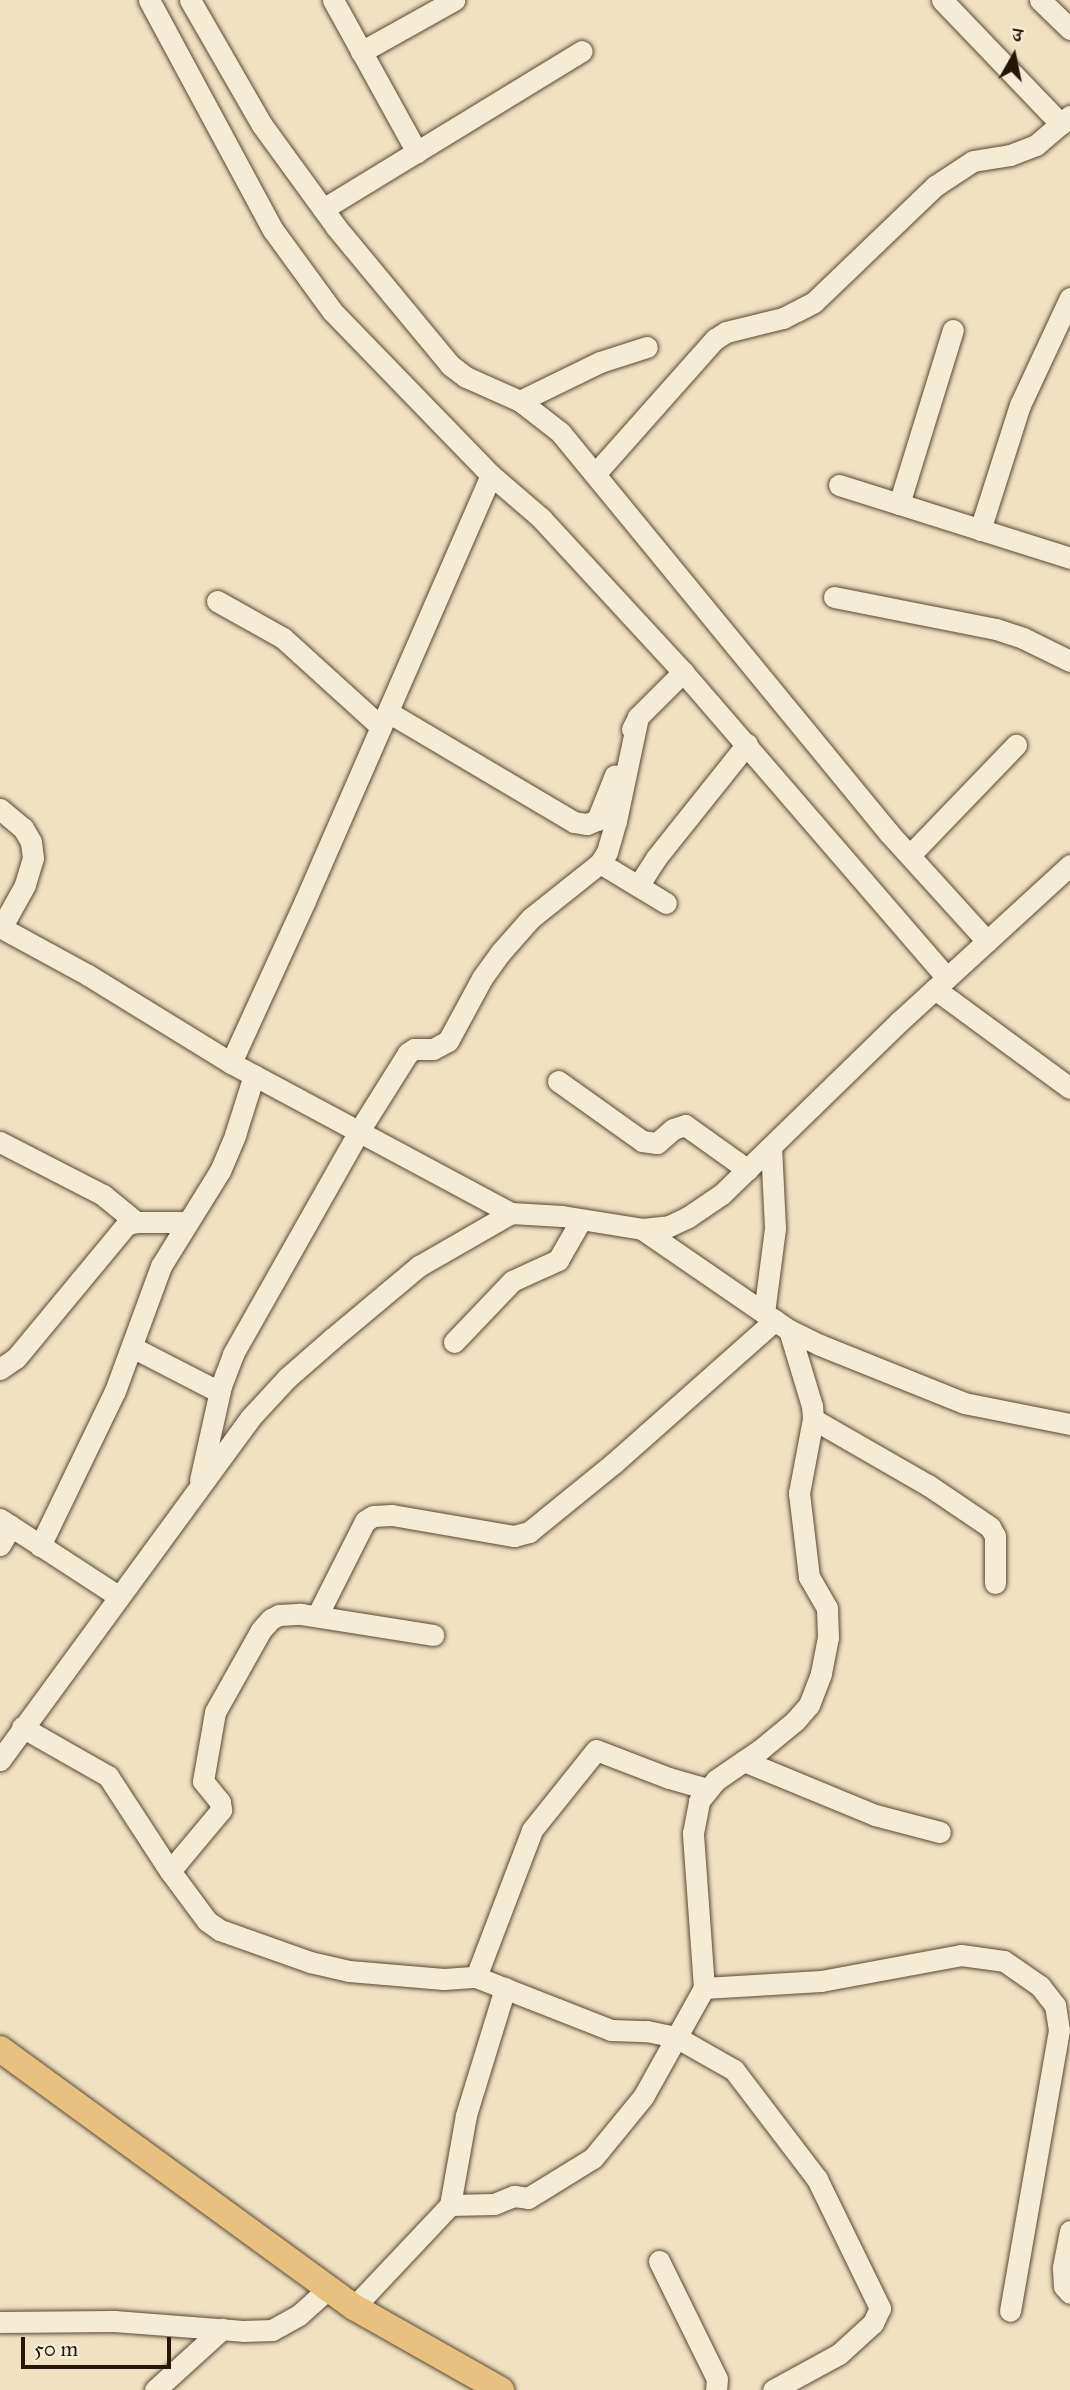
<!DOCTYPE html>
<meta charset="utf-8">
<style>
body{margin:0}
#map{position:relative;width:1070px;height:2390px;overflow:hidden;background:#f0e1c0;font-family:"IM FELL Great Primer","Noto Serif Devanagari",serif}
div>[style]{position:absolute}
.roads{filter:drop-shadow(0 0 2px #584934) drop-shadow(0 0 2px #584934)}
.minor>*{height:21px;margin:-10.5px;padding:0 10.5px;transform-origin:10.5px;border-radius:10.5px;background:#f5ecd6}
.major>*{height:26px;margin:-13px;padding:0 13px;transform-origin:13px;border-radius:13px;background:#e8c080}
span{translate:-50% -50%;white-space:nowrap;text-align:center;line-height:1.15;-webkit-text-stroke:7px #f5ecd6;paint-order:stroke}
.north{position:absolute;left:979px;top:21px;width:70px;height:70px;-webkit-text-stroke:5px #f5ecd6;paint-order:stroke;rotate:9deg;font-size:19px;font-weight:700;line-height:28px;text-align:center;color:#261605}
.north::after{content:'';display:block;margin:auto;width:24px;height:32px;background:#261605;clip-path:polygon(50% 0,100% 100%,50% 72%,0 100%)}
.scale{position:absolute;left:21px;top:2337px;width:150px;height:32px;box-sizing:border-box;border:4px solid #261605;border-top:0;padding-left:9px;font-size:21px;line-height:24px;white-space:nowrap;color:#261605;-webkit-text-stroke:5px #f5ecd6;paint-order:stroke}
</style>
<div id="map">
<div class="roads">
<div class="minor">
<div style="left:149px;top:0;width:261px;rotate:61.7deg"></div>
<div style="left:273px;top:230px;width:100px;rotate:53.9deg"></div>
<div style="left:332px;top:311px;width:228px;rotate:45.9deg"></div>
<div style="left:491px;top:475px;width:465px;rotate:113.6deg"></div>
<div style="left:305px;top:901px;width:178px;rotate:114.6deg"></div>
<div style="left:190px;top:0;width:144px;rotate:60.1deg"></div>
<div style="left:262px;top:125px;width:126px;rotate:54deg"></div>
<div style="left:336px;top:227px;width:179px;rotate:50.4deg"></div>
<div style="left:450px;top:365px;width:20px;rotate:37deg"></div>
<div style="left:466px;top:377px;width:59px;rotate:24deg"></div>
<div style="left:520px;top:401px;width:51px;rotate:37.8deg"></div>
<div style="left:560px;top:432px;width:519px;rotate:50.63deg"></div>
<div style="left:889px;top:833px;width:146px;rotate:47.8deg"></div>
<div style="left:333px;top:0;width:174px;rotate:61.1deg"></div>
<div style="left:942px;top:0;width:172px;rotate:46.2deg"></div>
<div style="left:1040px;top:0;width:42px;rotate:44deg"></div>
<div style="left:361px;top:52px;width:107px;rotate:-29.2deg"></div>
<div style="left:323px;top:209px;width:303px;rotate:-31.4deg"></div>
<div style="left:520px;top:401px;width:89px;rotate:-26deg"></div>
<div style="left:600px;top:362px;width:49px;rotate:-17.7deg"></div>
<div style="left:595px;top:474px;width:181px;rotate:-48.4deg"></div>
<div style="left:715px;top:339px;width:13px;rotate:-32deg"></div>
<div style="left:726px;top:332px;width:59px;rotate:-13.8deg"></div>
<div style="left:783px;top:318px;width:35px;rotate:-27deg"></div>
<div style="left:814px;top:302px;width:168px;rotate:-43.8deg"></div>
<div style="left:935px;top:186px;width:45px;rotate:-33.3deg"></div>
<div style="left:973px;top:161px;width:37px;rotate:-9deg"></div>
<div style="left:1010px;top:155px;width:28px;rotate:-21deg"></div>
<div style="left:1036px;top:145px;width:45px;rotate:-40.5deg"></div>
<div style="left:491px;top:475px;width:66px;rotate:40.7deg"></div>
<div style="left:541px;top:518px;width:209px;rotate:47.3deg"></div>
<div style="left:683px;top:672px;width:404px;rotate:49.2deg"></div>
<div style="left:839px;top:485px;width:242px;rotate:17.5deg"></div>
<div style="left:899px;top:504px;width:182px;rotate:-72.8deg"></div>
<div style="left:980px;top:530px;width:131px;rotate:-72.3deg"></div>
<div style="left:1020px;top:405px;width:118px;rotate:-65deg"></div>
<div style="left:834px;top:597px;width:165px;rotate:11.2deg"></div>
<div style="left:996px;top:629px;width:28px;rotate:18deg"></div>
<div style="left:1023px;top:638px;width:52px;rotate:26.1deg"></div>
<div style="left:217px;top:601px;width:76px;rotate:29.3deg"></div>
<div style="left:283px;top:638px;width:132px;rotate:42.2deg"></div>
<div style="left:388px;top:712px;width:216px;rotate:30.6deg"></div>
<div style="left:574px;top:822px;width:13px;rotate:9deg"></div>
<div style="left:587px;top:824px;width:11px;rotate:-22deg"></div>
<div style="left:597px;top:820px;width:48px;rotate:-68.2deg"></div>
<div style="left:632px;top:729px;width:13px;rotate:-63deg"></div>
<div style="left:638px;top:717px;width:64px;rotate:-45deg"></div>
<div style="left:0;top:809px;width:30px;rotate:40deg"></div>
<div style="left:23px;top:828px;width:16px;rotate:60deg"></div>
<div style="left:31px;top:842px;width:16px;rotate:83deg"></div>
<div style="left:33px;top:858px;width:28px;rotate:107deg"></div>
<div style="left:25px;top:885px;width:49px;rotate:119.2deg"></div>
<div style="left:910px;top:855px;width:153px;rotate:-46.1deg"></div>
<div style="left:600px;top:863px;width:77px;rotate:31.2deg"></div>
<div style="left:638px;top:886px;width:33px;rotate:-57deg"></div>
<div style="left:656px;top:858px;width:146px;rotate:-51.4deg"></div>
<div style="left:0;top:927px;width:100px;rotate:28.6deg"></div>
<div style="left:88px;top:975px;width:168px;rotate:31.6deg"></div>
<div style="left:231px;top:1063px;width:318px;rotate:28.2deg"></div>
<div style="left:935px;top:989px;width:167px;rotate:36.3deg"></div>
<div style="left:558px;top:1081px;width:103px;rotate:35.5deg"></div>
<div style="left:642px;top:1141px;width:15px;rotate:8deg"></div>
<div style="left:657px;top:1143px;width:21px;rotate:-41deg"></div>
<div style="left:673px;top:1129px;width:13px;rotate:-18deg"></div>
<div style="left:685px;top:1125px;width:77px;rotate:35.5deg"></div>
<div style="left:0;top:1142px;width:116px;rotate:27.2deg"></div>
<div style="left:103px;top:1195px;width:43px;rotate:39.3deg"></div>
<div style="left:642px;top:1229px;width:178px;rotate:34.5deg"></div>
<div style="left:789px;top:1330px;width:34px;rotate:26deg"></div>
<div style="left:820px;top:1345px;width:155px;rotate:21.9deg"></div>
<div style="left:964px;top:1403px;width:108px;rotate:11.2deg"></div>
<div style="left:764px;top:1313px;width:86px;rotate:-82.6deg"></div>
<div style="left:775px;top:1228px;width:81px;rotate:-92.8deg"></div>
<div style="left:454px;top:1342px;width:84px;rotate:-46.4deg"></div>
<div style="left:512px;top:1281px;width:51px;rotate:-24.5deg"></div>
<div style="left:558px;top:1260px;width:46px;rotate:-60.1deg"></div>
<div style="left:132px;top:1347px;width:98px;rotate:27.3deg"></div>
<div style="left:0;top:1369px;width:19px;rotate:-35deg"></div>
<div style="left:16px;top:1358px;width:173px;rotate:-50.4deg"></div>
<div style="left:126px;top:1225px;width:10px;rotate:-17deg"></div>
<div style="left:136px;top:1222px;width:52px"></div>
<div style="left:813px;top:1419px;width:133px;rotate:29.9deg"></div>
<div style="left:928px;top:1485px;width:75px;rotate:34.1deg"></div>
<div style="left:990px;top:1527px;width:10px;rotate:61deg"></div>
<div style="left:995px;top:1536px;width:47px;rotate:90deg"></div>
<div style="left:200px;top:1480px;width:96px;rotate:-77.4deg"></div>
<div style="left:221px;top:1386px;width:34px;rotate:-69deg"></div>
<div style="left:233px;top:1354px;width:256px;rotate:-60.5deg"></div>
<div style="left:359px;top:1131px;width:92px;rotate:-57.9deg"></div>
<div style="left:408px;top:1053px;width:7px;rotate:-34deg"></div>
<div style="left:414px;top:1049px;width:19px"></div>
<div style="left:433px;top:1049px;width:17px;rotate:-28deg"></div>
<div style="left:448px;top:1041px;width:72px;rotate:-61.6deg"></div>
<div style="left:482px;top:978px;width:31px;rotate:-54deg"></div>
<div style="left:500px;top:953px;width:47px;rotate:-48.5deg"></div>
<div style="left:531px;top:918px;width:88px;rotate:-38.6deg"></div>
<div style="left:600px;top:863px;width:13px;rotate:-58deg"></div>
<div style="left:607px;top:852px;width:32px;rotate:-74deg"></div>
<div style="left:616px;top:821px;width:106px;rotate:-78.1deg"></div>
<div style="left:0;top:1519px;width:141px;rotate:33.1deg"></div>
<div style="left:0;top:1545px;width:22px;rotate:-60deg"></div>
<div style="left:40px;top:1546px;width:172px;rotate:-64.2deg"></div>
<div style="left:115px;top:1391px;width:133px;rotate:-69.8deg"></div>
<div style="left:161px;top:1266px;width:112px;rotate:-58.2deg"></div>
<div style="left:220px;top:1171px;width:39px;rotate:-67deg"></div>
<div style="left:235px;top:1135px;width:63px;rotate:-72.4deg"></div>
<div style="left:317px;top:1616px;width:106px;rotate:-63.2deg"></div>
<div style="left:365px;top:1521px;width:9px;rotate:-32deg"></div>
<div style="left:373px;top:1516px;width:19px;rotate:-3deg"></div>
<div style="left:392px;top:1515px;width:124px;rotate:9.8deg"></div>
<div style="left:514px;top:1536px;width:16px;rotate:-15deg"></div>
<div style="left:529px;top:1532px;width:109px;rotate:-39.1deg"></div>
<div style="left:614px;top:1463px;width:215px;rotate:-41.6deg"></div>
<div style="left:22px;top:1727px;width:99px;rotate:29.7deg"></div>
<div style="left:108px;top:1776px;width:113px;rotate:56.9deg"></div>
<div style="left:170px;top:1871px;width:62px;rotate:53.5deg"></div>
<div style="left:207px;top:1921px;width:16px;rotate:35deg"></div>
<div style="left:220px;top:1930px;width:96px;rotate:19.6deg"></div>
<div style="left:310px;top:1962px;width:40px;rotate:13deg"></div>
<div style="left:349px;top:1971px;width:95px;rotate:4.8deg"></div>
<div style="left:444px;top:1979px;width:32px;rotate:-4deg"></div>
<div style="left:476px;top:1977px;width:145px;rotate:21.4deg"></div>
<div style="left:611px;top:2030px;width:36px;rotate:2deg"></div>
<div style="left:647px;top:2031px;width:30px;rotate:12deg"></div>
<div style="left:676px;top:2037px;width:67px;rotate:29.6deg"></div>
<div style="left:734px;top:2070px;width:137px;rotate:52.7deg"></div>
<div style="left:817px;top:2179px;width:144px;rotate:64deg"></div>
<div style="left:880px;top:2308px;width:17px;rotate:115deg"></div>
<div style="left:873px;top:2323px;width:46px;rotate:137.6deg"></div>
<div style="left:839px;top:2354px;width:75px;rotate:151.4deg"></div>
<div style="left:0;top:1760px;width:425px;rotate:-53.8deg"></div>
<div style="left:251px;top:1417px;width:53px;rotate:-47.3deg"></div>
<div style="left:287px;top:1378px;width:62px;rotate:-41.1deg"></div>
<div style="left:334px;top:1337px;width:111px;rotate:-39.9deg"></div>
<div style="left:419px;top:1266px;width:106px;rotate:-29.9deg"></div>
<div style="left:511px;top:1213px;width:51px;rotate:3.4deg"></div>
<div style="left:562px;top:1216px;width:81px;rotate:9.2deg"></div>
<div style="left:642px;top:1229px;width:27px;rotate:-6deg"></div>
<div style="left:669px;top:1226px;width:21px;rotate:-25deg"></div>
<div style="left:688px;top:1217px;width:41px;rotate:-34.1deg"></div>
<div style="left:722px;top:1194px;width:248px;rotate:-44.2deg"></div>
<div style="left:900px;top:1021px;width:231px;rotate:-42.5deg"></div>
<div style="left:744px;top:1761px;width:142px;rotate:22.4deg"></div>
<div style="left:875px;top:1815px;width:67px;rotate:14.7deg"></div>
<div style="left:170px;top:1871px;width:80px;rotate:-50.1deg"></div>
<div style="left:221px;top:1810px;width:8px;rotate:-97deg"></div>
<div style="left:220px;top:1802px;width:27px;rotate:-129deg"></div>
<div style="left:203px;top:1781px;width:70px;rotate:-80.1deg"></div>
<div style="left:215px;top:1712px;width:94px;rotate:-60.7deg"></div>
<div style="left:261px;top:1630px;width:15px;rotate:-48deg"></div>
<div style="left:271px;top:1619px;width:9px;rotate:-27deg"></div>
<div style="left:279px;top:1615px;width:22px;rotate:-3deg"></div>
<div style="left:301px;top:1614px;width:134px;rotate:9deg"></div>
<div style="left:476px;top:1977px;width:157px;rotate:-69.1deg"></div>
<div style="left:532px;top:1830px;width:102px;rotate:-51.3deg"></div>
<div style="left:596px;top:1750px;width:78px;rotate:21deg"></div>
<div style="left:669px;top:1778px;width:40px;rotate:16deg"></div>
<div style="left:704px;top:1988px;width:117px;rotate:-3.4deg"></div>
<div style="left:821px;top:1981px;width:142px;rotate:-10.5deg"></div>
<div style="left:961px;top:1955px;width:43px;rotate:7.9deg"></div>
<div style="left:1004px;top:1961px;width:44px;rotate:34.8deg"></div>
<div style="left:1040px;top:1986px;width:24px;rotate:52deg"></div>
<div style="left:1055px;top:2005px;width:25px;rotate:81deg"></div>
<div style="left:1059px;top:2030px;width:285px;rotate:99.9deg"></div>
<div style="left:450px;top:2205px;width:44px;rotate:-1.3deg"></div>
<div style="left:494px;top:2204px;width:22px;rotate:-22deg"></div>
<div style="left:514px;top:2196px;width:14px;rotate:8deg"></div>
<div style="left:528px;top:2198px;width:76px;rotate:-31.6deg"></div>
<div style="left:593px;top:2158px;width:79px;rotate:-50.7deg"></div>
<div style="left:643px;top:2097px;width:125px;rotate:-60.8deg"></div>
<div style="left:704px;top:1988px;width:155px;rotate:-94.1deg"></div>
<div style="left:693px;top:1833px;width:33px;rotate:-79deg"></div>
<div style="left:699px;top:1801px;width:27px;rotate:-51deg"></div>
<div style="left:716px;top:1780px;width:55px;rotate:-34.6deg"></div>
<div style="left:761px;top:1749px;width:44px;rotate:-39.5deg"></div>
<div style="left:795px;top:1721px;width:21px;rotate:-49deg"></div>
<div style="left:809px;top:1705px;width:34px;rotate:-69deg"></div>
<div style="left:821px;top:1673px;width:37px;rotate:-79deg"></div>
<div style="left:828px;top:1637px;width:29px;rotate:-92deg"></div>
<div style="left:827px;top:1608px;width:36px;rotate:-120deg"></div>
<div style="left:809px;top:1577px;width:85px;rotate:-96.8deg"></div>
<div style="left:799px;top:1493px;width:75px;rotate:-79.3deg"></div>
<div style="left:813px;top:1419px;width:13px;rotate:-94deg"></div>
<div style="left:812px;top:1406px;width:79px;rotate:-106.8deg"></div>
<div style="left:1070px;top:2231px;width:38px;rotate:101deg"></div>
<div style="left:1063px;top:2268px;width:18px;rotate:87deg"></div>
<div style="left:1064px;top:2286px;width:9px;rotate:49deg"></div>
<div style="left:659px;top:2261px;width:131px;rotate:63.8deg"></div>
<div style="left:717px;top:2379px;width:11px;rotate:95deg"></div>
<div style="left:354px;top:2307px;width:140px;rotate:-46.7deg"></div>
<div style="left:450px;top:2205px;width:91px;rotate:-79.9deg"></div>
<div style="left:466px;top:2115px;width:133px;rotate:-72.9deg"></div>
<div style="left:0;top:2322px;width:114px;rotate:-0.5deg"></div>
<div style="left:114px;top:2321px;width:129px;rotate:4.4deg"></div>
<div style="left:243px;top:2331px;width:29px;rotate:-2deg"></div>
<div style="left:272px;top:2330px;width:31px;rotate:-29deg"></div>
<div style="left:299px;top:2315px;width:40px;rotate:-42deg"></div>
<div style="left:155px;top:2390px;width:91px;rotate:-42.3deg"></div>
</div>
<div class="major">
<div style="left:0;top:2049px;width:438px;rotate:36.1deg"></div>
<div style="left:354px;top:2307px;width:169px;rotate:29.5deg"></div>
</div>
</div>
<div class="north">उ</div>
<div class="scale">50 m</div>
</div>
